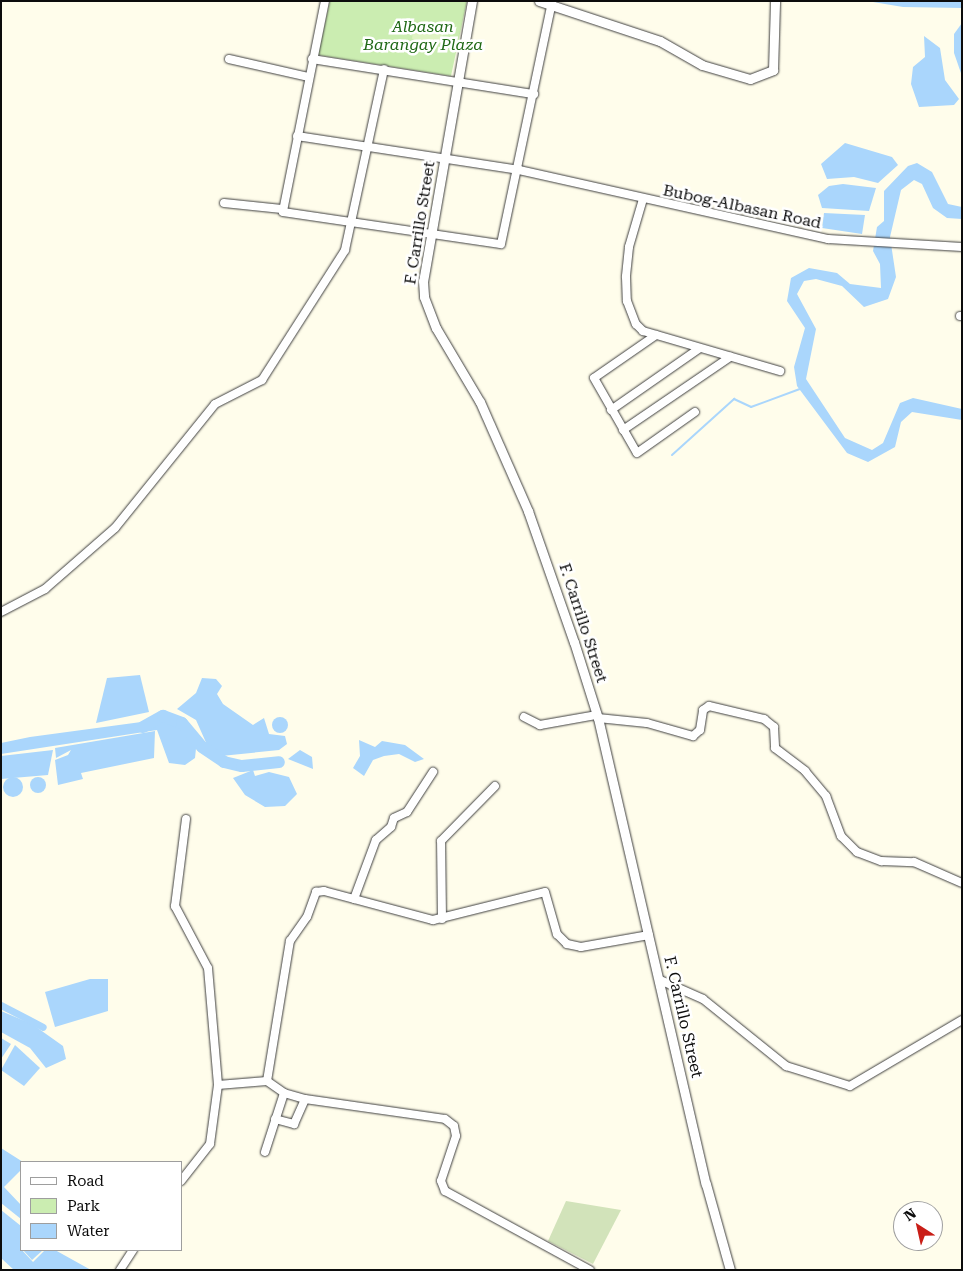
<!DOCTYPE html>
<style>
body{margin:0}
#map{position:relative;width:963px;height:1271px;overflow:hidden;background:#fffdeb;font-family:"Roboto Serif",serif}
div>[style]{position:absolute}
.green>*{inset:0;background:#cbedb1}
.cemetery>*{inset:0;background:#d2e3ba}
.pitch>*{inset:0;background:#dff3c3;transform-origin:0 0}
.water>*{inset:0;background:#aad6fc}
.round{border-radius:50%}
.stream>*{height:2px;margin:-1px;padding:0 1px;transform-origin:1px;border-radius:1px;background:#aad6fc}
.canal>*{height:7px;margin:-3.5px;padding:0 3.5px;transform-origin:3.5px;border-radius:3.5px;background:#aad6fc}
.river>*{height:12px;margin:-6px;padding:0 6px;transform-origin:6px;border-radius:6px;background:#aad6fc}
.roads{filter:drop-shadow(0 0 1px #3f3f3f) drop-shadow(0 0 1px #3f3f3f)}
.minor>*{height:8px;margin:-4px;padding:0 4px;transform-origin:4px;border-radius:4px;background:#fff}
.tertiary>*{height:9px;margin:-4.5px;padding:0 4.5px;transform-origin:4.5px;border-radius:4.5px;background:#fff}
span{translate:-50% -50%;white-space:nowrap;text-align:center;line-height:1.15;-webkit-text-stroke:5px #fff;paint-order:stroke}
.park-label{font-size:16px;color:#206916;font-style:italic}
.street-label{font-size:16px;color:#0c0c0c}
.frame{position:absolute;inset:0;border:2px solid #0c0c0c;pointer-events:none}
.legend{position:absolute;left:20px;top:1161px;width:162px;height:90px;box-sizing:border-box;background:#fff;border:1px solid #9e9e9e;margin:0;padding:6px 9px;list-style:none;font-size:15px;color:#0c0c0c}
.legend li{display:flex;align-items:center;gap:10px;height:25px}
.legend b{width:25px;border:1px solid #9e9e9e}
.north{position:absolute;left:893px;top:1201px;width:50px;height:50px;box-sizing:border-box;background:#fff;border:1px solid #9e9e9e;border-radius:50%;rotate:325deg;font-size:14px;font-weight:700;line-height:20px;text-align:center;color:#0c0c0c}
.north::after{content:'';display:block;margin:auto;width:18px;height:22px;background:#c91e17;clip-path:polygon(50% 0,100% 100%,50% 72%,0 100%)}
</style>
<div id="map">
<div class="green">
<div style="clip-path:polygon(330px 1px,467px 1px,451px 76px,318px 55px)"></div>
</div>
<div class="cemetery">
<div style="clip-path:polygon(566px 1201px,621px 1210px,593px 1264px,548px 1241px)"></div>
</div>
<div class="pitch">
<div style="left:414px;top:26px;width:30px;height:13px;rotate:9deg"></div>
</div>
<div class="water">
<div style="clip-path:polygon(867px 1px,962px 1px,962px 8px,903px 7px)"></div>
<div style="clip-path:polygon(962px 23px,962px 76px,954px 53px,954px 34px)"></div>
<div style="clip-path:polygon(924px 36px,940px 48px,945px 80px,959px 99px,954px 105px,919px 107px,911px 84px,913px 67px,925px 57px)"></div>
<div style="clip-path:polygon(845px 143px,892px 157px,898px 165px,878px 183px,854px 177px,827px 179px,821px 164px)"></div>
<div style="clip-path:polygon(917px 163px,932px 172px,948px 204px,962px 207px,962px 219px,947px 218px,933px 208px,922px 184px,914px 180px,901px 190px,890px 237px,896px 277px,888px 299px,864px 307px,842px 286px,816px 279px,804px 281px,797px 294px,816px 329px,806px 379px,845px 438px,872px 450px,883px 443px,900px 403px,913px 398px,962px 409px,962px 420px,912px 412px,901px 422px,895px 447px,868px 462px,847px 453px,797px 386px,794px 367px,805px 328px,787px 301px,791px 278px,809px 268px,837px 273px,850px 284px,881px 288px,880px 264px,873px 251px,877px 227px,884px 221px,884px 191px,908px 166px)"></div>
<div style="clip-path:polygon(843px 184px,876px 188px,869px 211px,822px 208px,818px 195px,829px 186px)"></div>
<div style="clip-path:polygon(824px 213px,865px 215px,862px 234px,822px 228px)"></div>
<div style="clip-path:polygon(140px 675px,149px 712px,96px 723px,107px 678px)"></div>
<div style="clip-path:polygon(202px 678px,216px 679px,222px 686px,217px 694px,223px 704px,253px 725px,264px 718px,269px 734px,285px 736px,287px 744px,279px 750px,221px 756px,208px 747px,196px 720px,177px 709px,196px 693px)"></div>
<div class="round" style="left:272px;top:717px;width:16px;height:16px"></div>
<div style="clip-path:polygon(156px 720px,172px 723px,197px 739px,195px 758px,185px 765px,169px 763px,157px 730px,1px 754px,1px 743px,30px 737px)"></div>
<div style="clip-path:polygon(155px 731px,154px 758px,81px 773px,83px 779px,58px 785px,55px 760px,68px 755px,71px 750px,56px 758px,55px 748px)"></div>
<div style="clip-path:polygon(359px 740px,375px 747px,382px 741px,405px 745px,424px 759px,415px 762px,399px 754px,384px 756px,373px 760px,364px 776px,353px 768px,360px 756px)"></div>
<div style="clip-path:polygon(53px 750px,48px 775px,1px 779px,1px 756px)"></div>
<div style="clip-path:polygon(300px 750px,312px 757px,313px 769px,288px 759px)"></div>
<div style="clip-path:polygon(253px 770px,255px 776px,269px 772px,289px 777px,297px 794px,285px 806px,265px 807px,245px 795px,233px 778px)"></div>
<div class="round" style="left:30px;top:777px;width:16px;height:16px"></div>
<div class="round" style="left:3px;top:777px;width:20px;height:20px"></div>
<div style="clip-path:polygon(90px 979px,108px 979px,108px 1011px,55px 1027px,45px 992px)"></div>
<div style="clip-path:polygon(1px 1011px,32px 1024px,63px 1046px,66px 1059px,46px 1068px,30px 1048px,1px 1032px)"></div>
<div style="clip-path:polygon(1px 1038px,11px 1044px,1px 1059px)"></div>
<div style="clip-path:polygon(15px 1045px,40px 1068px,24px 1086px,1px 1070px)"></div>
<div style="clip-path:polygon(1px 1148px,23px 1162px,21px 1170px,4px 1187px,21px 1205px,21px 1219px,1px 1203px)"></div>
<div style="clip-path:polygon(1px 1210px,21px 1226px,20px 1248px,33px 1262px,45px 1250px,55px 1250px,91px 1270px,14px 1270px,1px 1258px)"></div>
<div style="clip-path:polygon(23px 1250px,43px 1250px,32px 1260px)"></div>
</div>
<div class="stream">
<div style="left:672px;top:455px;width:84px;rotate:-42.1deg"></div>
<div style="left:734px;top:399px;width:19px;rotate:25deg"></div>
<div style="left:751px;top:407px;width:52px;rotate:-20.2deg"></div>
</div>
<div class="canal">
<div style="left:1px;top:1005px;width:47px;rotate:27.6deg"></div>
</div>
<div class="river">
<div style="left:143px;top:727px;width:23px;rotate:-29deg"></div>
<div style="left:163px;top:716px;width:20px;rotate:20deg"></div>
<div style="left:182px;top:723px;width:31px;rotate:50deg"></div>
<div style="left:202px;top:747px;width:27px;rotate:34deg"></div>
<div style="left:224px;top:762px;width:18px;rotate:13deg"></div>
<div style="left:242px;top:766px;width:37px;rotate:-6deg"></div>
</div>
<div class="roads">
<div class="minor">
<div style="left:325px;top:1px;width:215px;rotate:101.3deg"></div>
<div style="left:283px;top:212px;width:220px;rotate:8.4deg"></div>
<div style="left:501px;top:244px;width:248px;rotate:-78.1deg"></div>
<div style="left:229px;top:59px;width:82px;rotate:12.7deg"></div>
<div style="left:312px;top:59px;width:225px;rotate:9deg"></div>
<div style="left:297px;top:136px;width:225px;rotate:8.7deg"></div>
<div style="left:519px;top:170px;width:317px;rotate:12.6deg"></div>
<div style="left:828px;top:239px;width:134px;rotate:3.4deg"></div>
<div style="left:643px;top:199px;width:50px;rotate:106.3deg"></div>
<div style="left:629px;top:247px;width:30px;rotate:96deg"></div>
<div style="left:626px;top:277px;width:24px;rotate:88deg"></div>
<div style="left:627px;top:301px;width:25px;rotate:69deg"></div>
<div style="left:636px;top:324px;width:10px;rotate:45deg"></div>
<div style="left:643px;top:331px;width:143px;rotate:16.3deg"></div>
<div style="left:224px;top:203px;width:58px;rotate:5.9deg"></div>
<div style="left:960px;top:316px;width:2px"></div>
<div style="left:656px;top:335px;width:75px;rotate:145.3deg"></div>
<div style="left:594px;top:378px;width:86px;rotate:60.2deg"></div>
<div style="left:637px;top:453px;width:71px;rotate:-35.3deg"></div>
<div style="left:611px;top:410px;width:108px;rotate:-34.9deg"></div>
<div style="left:623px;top:430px;width:130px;rotate:-34.3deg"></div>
<div style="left:1px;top:612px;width:50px;rotate:-27.6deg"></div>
<div style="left:45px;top:589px;width:93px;rotate:-41.1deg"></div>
<div style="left:115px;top:528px;width:159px;rotate:-51.1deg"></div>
<div style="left:215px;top:404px;width:53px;rotate:-27.1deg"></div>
<div style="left:262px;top:380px;width:154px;rotate:-57.4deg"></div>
<div style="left:345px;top:250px;width:185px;rotate:-77.8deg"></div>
<div style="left:524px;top:717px;width:18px;rotate:27deg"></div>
<div style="left:540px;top:725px;width:58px;rotate:-10deg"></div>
<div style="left:598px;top:718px;width:49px;rotate:5.8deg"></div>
<div style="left:647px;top:723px;width:48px;rotate:15.8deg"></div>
<div style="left:693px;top:736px;width:9px;rotate:-41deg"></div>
<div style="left:700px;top:730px;width:20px;rotate:-81deg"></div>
<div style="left:703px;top:710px;width:7px;rotate:-34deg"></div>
<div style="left:709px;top:706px;width:57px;rotate:13.3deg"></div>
<div style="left:764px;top:719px;width:13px;rotate:39deg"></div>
<div style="left:774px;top:727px;width:21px;rotate:87deg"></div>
<div style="left:775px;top:748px;width:38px;rotate:37deg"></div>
<div style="left:805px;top:771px;width:33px;rotate:50deg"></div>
<div style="left:826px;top:796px;width:43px;rotate:69.4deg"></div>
<div style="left:841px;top:836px;width:23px;rotate:45deg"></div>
<div style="left:857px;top:852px;width:26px;rotate:21deg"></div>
<div style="left:881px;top:861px;width:33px;rotate:2deg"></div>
<div style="left:914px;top:862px;width:52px;rotate:23.6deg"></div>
<div style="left:186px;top:819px;width:88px;rotate:97.2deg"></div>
<div style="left:175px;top:906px;width:70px;rotate:62deg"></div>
<div style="left:208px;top:968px;width:117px;rotate:85.1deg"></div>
<div style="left:354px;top:899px;width:63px;rotate:-69.6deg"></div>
<div style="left:376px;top:840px;width:20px;rotate:-41deg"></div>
<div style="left:391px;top:827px;width:9px;rotate:-72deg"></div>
<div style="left:394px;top:818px;width:14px;rotate:-25deg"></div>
<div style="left:407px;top:812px;width:48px;rotate:-57deg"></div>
<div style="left:442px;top:919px;width:78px;rotate:-90.7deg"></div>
<div style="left:441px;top:841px;width:77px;rotate:-45.5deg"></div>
<div style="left:660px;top:980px;width:47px;rotate:23.8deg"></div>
<div style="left:703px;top:999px;width:107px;rotate:38.9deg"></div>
<div style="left:786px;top:1066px;width:67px;rotate:17.4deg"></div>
<div style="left:850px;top:1086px;width:130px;rotate:-30.5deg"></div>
<div style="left:267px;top:1081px;width:142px;rotate:-80.7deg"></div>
<div style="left:290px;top:941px;width:29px;rotate:-55deg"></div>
<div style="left:307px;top:917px;width:27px;rotate:-70deg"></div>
<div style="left:316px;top:892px;width:8px;rotate:-7deg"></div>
<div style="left:324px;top:891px;width:113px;rotate:14.9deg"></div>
<div style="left:433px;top:920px;width:115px;rotate:-14deg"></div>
<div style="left:545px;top:892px;width:44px;rotate:74.1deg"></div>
<div style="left:557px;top:934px;width:14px;rotate:45deg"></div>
<div style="left:567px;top:944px;width:14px;rotate:12deg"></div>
<div style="left:581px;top:947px;width:69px;rotate:-10deg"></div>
<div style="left:275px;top:1119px;width:20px;rotate:15deg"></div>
<div style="left:294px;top:1124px;width:27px;rotate:-66deg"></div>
<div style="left:265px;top:1152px;width:62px;rotate:-72.1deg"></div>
<div style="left:181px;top:1181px;width:47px;rotate:-51.9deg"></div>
<div style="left:210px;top:1144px;width:60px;rotate:-82.3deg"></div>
<div style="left:218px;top:1085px;width:49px;rotate:-4.7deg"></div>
<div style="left:267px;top:1081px;width:21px;rotate:35deg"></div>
<div style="left:284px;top:1093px;width:22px;rotate:16deg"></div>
<div style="left:305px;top:1099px;width:141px;rotate:8.1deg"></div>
<div style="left:445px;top:1119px;width:11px;rotate:38deg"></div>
<div style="left:454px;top:1126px;width:10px;rotate:79deg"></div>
<div style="left:456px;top:1136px;width:47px;rotate:108.4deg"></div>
<div style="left:441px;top:1181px;width:11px;rotate:68deg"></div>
<div style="left:445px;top:1191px;width:165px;rotate:28.6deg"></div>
<div style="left:120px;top:1270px;width:24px;rotate:-57deg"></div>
</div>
<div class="tertiary">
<div style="left:472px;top:1px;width:284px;rotate:99.9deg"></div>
<div style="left:423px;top:281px;width:16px;rotate:86deg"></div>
<div style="left:424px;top:297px;width:33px;rotate:69deg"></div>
<div style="left:436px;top:328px;width:86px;rotate:59.3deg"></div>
<div style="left:480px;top:402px;width:119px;rotate:66.2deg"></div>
<div style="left:528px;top:511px;width:139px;rotate:70.7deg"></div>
<div style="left:574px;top:642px;width:80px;rotate:72.5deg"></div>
<div style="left:598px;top:718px;width:478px;rotate:77deg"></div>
<div style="left:706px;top:1184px;width:89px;rotate:74.4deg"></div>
<div style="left:539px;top:1px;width:127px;rotate:18.3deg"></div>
<div style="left:660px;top:41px;width:48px;rotate:29.7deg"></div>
<div style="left:702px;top:65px;width:50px;rotate:16.3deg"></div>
<div style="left:750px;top:79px;width:25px;rotate:-21deg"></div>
<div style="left:773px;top:70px;width:69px;rotate:-88.3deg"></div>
</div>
</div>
<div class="park-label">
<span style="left:423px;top:36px">Albasan<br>Barangay Plaza</span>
</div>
<div class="street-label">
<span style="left:742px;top:207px;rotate:12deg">Bubog-Albasan Road</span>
<span style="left:420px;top:223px;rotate:-81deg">F. Carrillo Street</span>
<span style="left:583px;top:623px;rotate:72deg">F. Carrillo Street</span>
<span style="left:683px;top:1017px;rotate:77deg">F. Carrillo Street</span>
</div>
<div class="frame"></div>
<ul class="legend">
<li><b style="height:6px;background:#fff"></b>Road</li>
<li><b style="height:14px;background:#cbedb1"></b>Park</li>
<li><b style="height:14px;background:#aad6fc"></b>Water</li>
</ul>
<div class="north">N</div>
</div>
